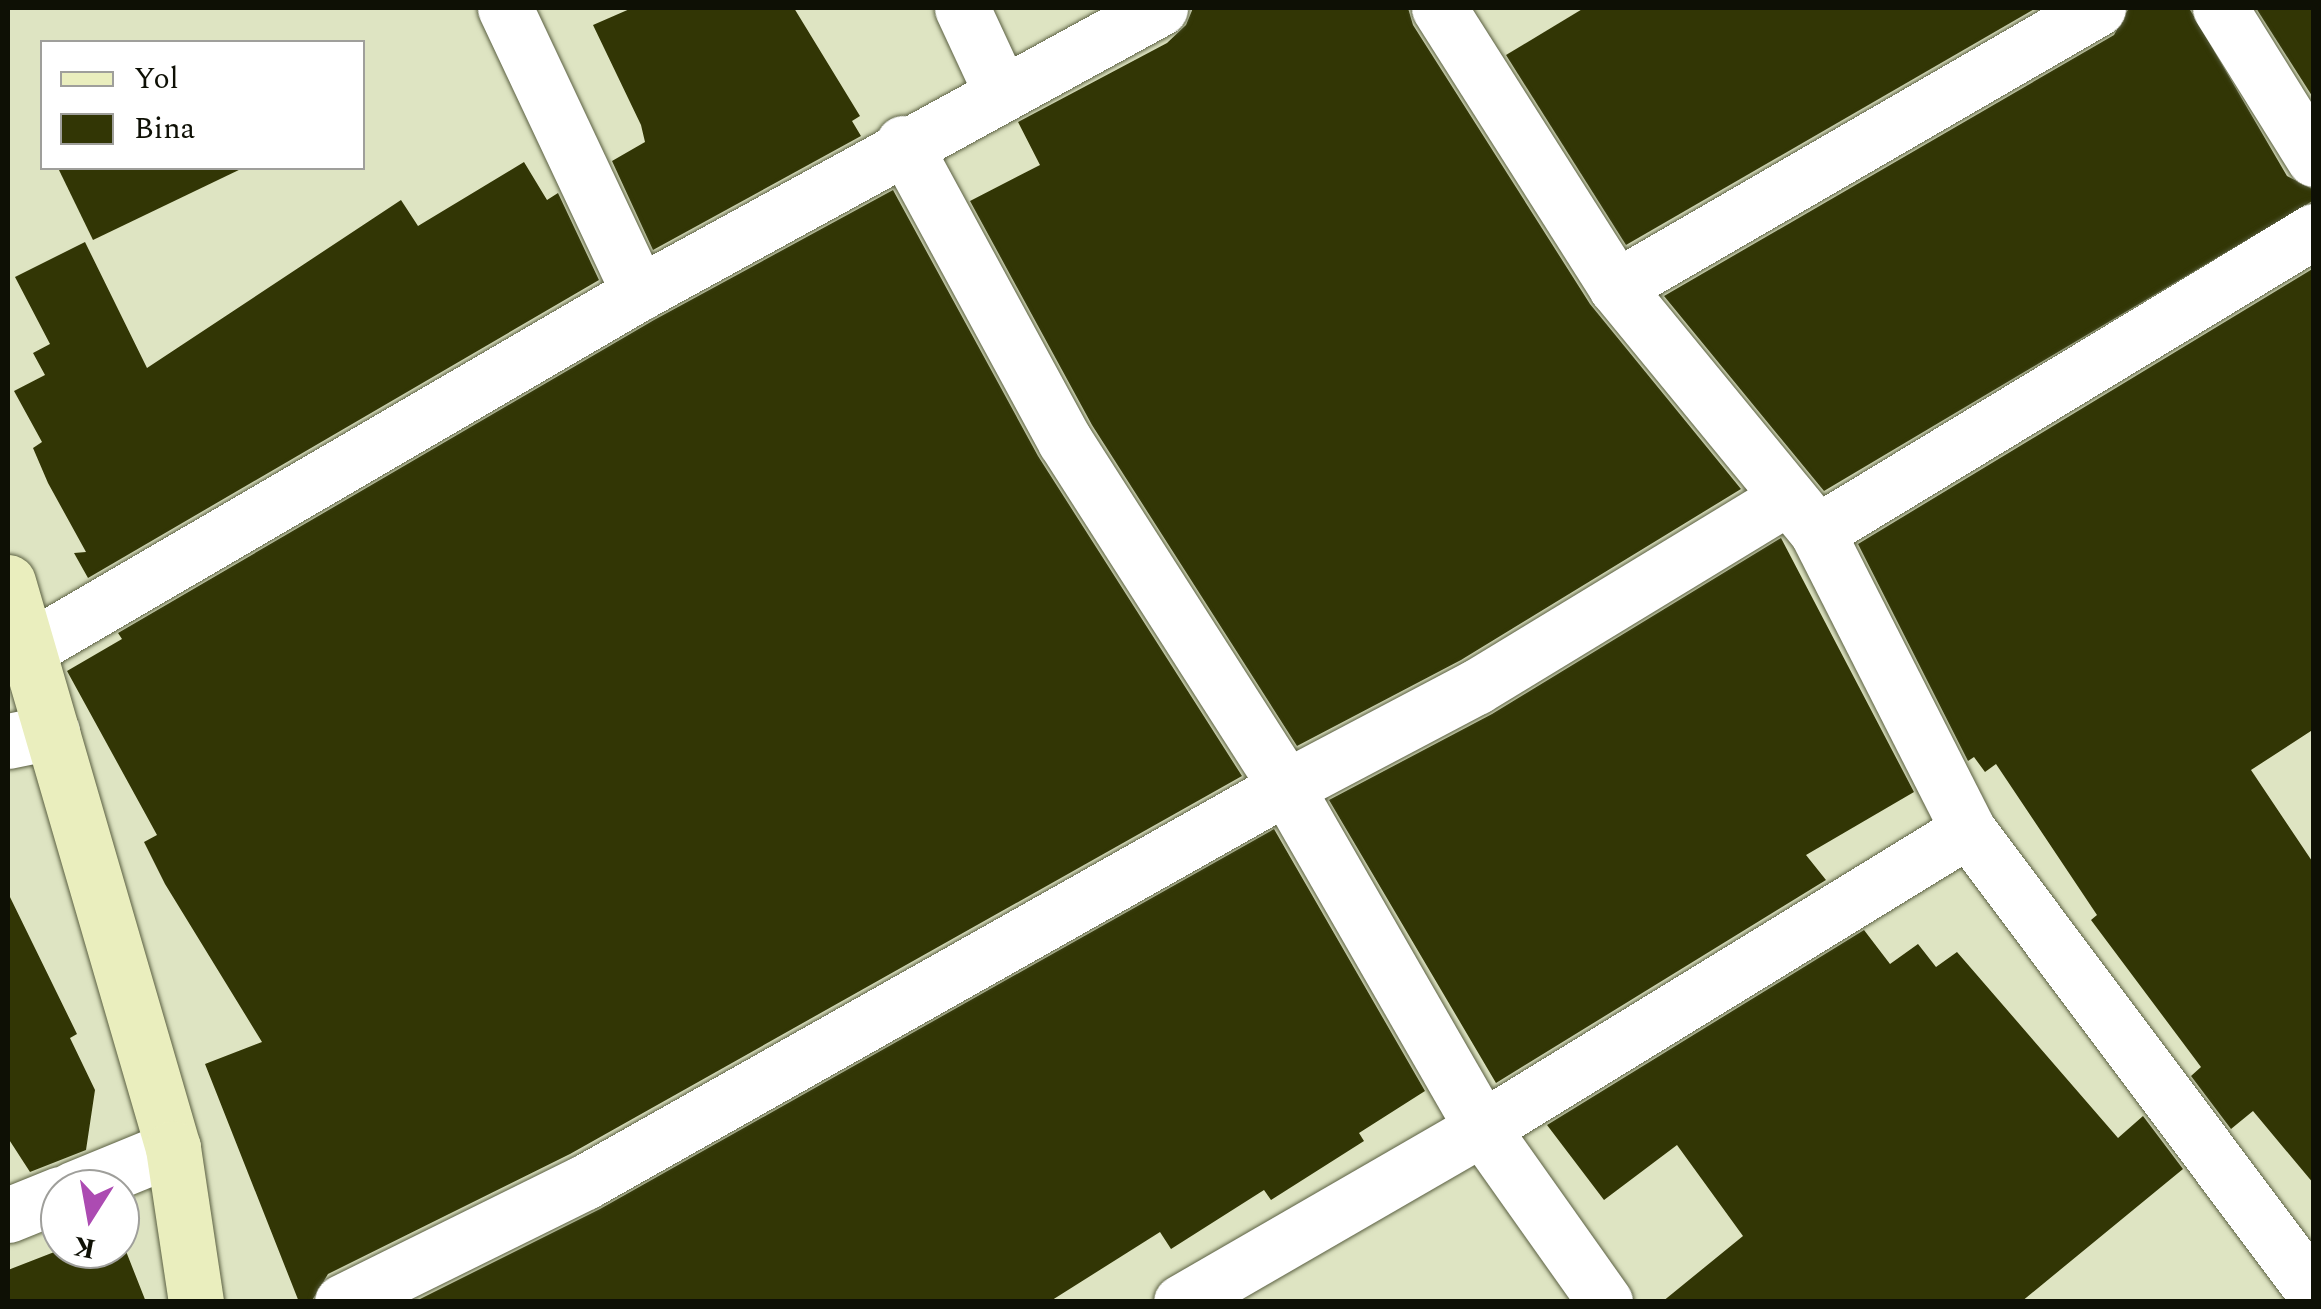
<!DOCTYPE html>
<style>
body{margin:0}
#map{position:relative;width:2321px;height:1309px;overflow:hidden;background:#dee4c2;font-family:Spectral,serif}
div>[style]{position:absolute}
.building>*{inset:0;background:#323605}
.roads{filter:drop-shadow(0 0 2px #5a5f41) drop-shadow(0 0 2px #5a5f41)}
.street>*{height:55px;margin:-27.5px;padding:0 27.5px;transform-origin:27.5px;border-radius:27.5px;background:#fff}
.secondary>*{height:55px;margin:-27.5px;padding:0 27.5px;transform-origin:27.5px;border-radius:27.5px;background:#eaeebe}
span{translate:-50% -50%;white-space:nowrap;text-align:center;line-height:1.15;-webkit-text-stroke:10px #fff;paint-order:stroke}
.frame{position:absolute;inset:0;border:10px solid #0e1005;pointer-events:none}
.legend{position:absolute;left:40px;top:40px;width:325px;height:130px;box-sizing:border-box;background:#fff;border:2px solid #9f9f9b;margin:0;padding:12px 18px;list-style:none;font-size:30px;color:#0e1005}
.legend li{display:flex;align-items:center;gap:20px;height:50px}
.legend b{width:50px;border:2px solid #9f9f9b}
.north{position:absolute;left:40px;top:1169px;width:100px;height:100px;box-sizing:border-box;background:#fff;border:2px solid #9f9f9b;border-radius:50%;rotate:191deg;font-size:28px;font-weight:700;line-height:40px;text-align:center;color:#0e1005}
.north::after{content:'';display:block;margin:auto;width:35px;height:45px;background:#ac4bb2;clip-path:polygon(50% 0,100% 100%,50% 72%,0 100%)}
</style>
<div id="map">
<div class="building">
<div style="clip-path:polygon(632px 8px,794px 8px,860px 116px,852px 121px,861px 136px,653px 250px,612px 161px,645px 142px,641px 125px,593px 25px)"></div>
<div style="clip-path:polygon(1193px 8px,1408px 8px,1413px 25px,1590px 304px,1741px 489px,1461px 660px,1297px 746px,1092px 425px,970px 201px,1040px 165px,1018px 122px,1167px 43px,1186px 25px)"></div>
<div style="clip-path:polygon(1584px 8px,2036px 8px,1626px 245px,1506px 55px)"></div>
<div style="clip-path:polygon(2129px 8px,2189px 8px,2287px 176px,2314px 190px,2314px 200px,1824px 491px,1664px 296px,2114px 35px)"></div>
<div style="clip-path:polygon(2256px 8px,2314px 8px,2314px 99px)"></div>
<div style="clip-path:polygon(524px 162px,547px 200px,558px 193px,599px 280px,88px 578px,74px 553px,86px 552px,48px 483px,33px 448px,42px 442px,14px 391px,45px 375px,33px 353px,50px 344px,15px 277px,85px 242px,147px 368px,401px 200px,418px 226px)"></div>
<div style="clip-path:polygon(58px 168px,243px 168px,93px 240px)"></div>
<div style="clip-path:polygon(893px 190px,1038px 456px,1242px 776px,570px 1154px,328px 1274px,311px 1302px,299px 1302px,205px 1064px,262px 1042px,165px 884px,144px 842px,157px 835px,67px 671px,122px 639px,118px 633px,654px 320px)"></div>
<div style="clip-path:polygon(2314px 268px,2314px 729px,2251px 770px,2314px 864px,2314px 1184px,2253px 1111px,2231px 1129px,2191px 1076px,2201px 1067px,2091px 920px,2097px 915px,1996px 764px,1985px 772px,1974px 757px,1968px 761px,1858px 544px)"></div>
<div style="clip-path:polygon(1781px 538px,1914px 792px,1806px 855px,1826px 880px,1496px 1083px,1329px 800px,1492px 714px)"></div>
<div style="clip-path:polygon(1274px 829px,1425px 1091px,1359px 1133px,1364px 1141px,1271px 1200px,1264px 1190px,1171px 1249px,1160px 1232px,1049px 1302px,414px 1302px,600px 1209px)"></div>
<div style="clip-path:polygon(8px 893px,77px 1034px,70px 1038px,95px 1090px,86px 1150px,30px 1172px,8px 1138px)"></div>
<div style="clip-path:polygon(1864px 930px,1890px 964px,1918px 944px,1936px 967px,1957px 952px,2118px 1138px,2143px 1116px,2183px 1169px,2021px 1302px,1662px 1302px,1743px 1236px,1677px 1145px,1604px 1200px,1547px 1125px)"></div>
<div style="clip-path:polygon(120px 1236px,146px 1302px,8px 1302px,8px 1270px,62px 1249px,120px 1249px)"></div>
</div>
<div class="roads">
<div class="street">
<div style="left:505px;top:8px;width:315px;rotate:64.8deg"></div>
<div style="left:962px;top:8px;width:93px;rotate:65.1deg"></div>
<div style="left:1439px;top:8px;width:330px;rotate:57.6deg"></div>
<div style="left:1616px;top:287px;width:317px;rotate:50.6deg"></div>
<div style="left:1817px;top:532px;width:334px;rotate:63.1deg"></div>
<div style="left:1968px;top:830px;width:577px;rotate:53.17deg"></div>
<div style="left:2220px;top:8px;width:178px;rotate:58.1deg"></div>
<div style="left:903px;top:143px;width:339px;rotate:61.5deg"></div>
<div style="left:1065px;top:441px;width:411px;rotate:57.4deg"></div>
<div style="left:1286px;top:787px;width:393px;rotate:60.1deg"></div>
<div style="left:1482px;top:1128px;width:213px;rotate:54.7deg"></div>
<div style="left:1616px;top:287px;width:557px;rotate:-30.06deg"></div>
<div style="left:1817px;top:532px;width:581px;rotate:-31.2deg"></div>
<div style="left:28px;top:649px;width:707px;rotate:-30.23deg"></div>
<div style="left:639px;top:293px;width:594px;rotate:-28.68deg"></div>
<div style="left:8px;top:741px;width:45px;rotate:-11.6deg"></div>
<div style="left:73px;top:1189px;width:108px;rotate:-22.3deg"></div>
<div style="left:8px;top:1215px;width:56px;rotate:-22deg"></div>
<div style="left:342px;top:1302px;width:271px;rotate:-26.3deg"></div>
<div style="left:585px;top:1182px;width:805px;rotate:-29.4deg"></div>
<div style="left:1286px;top:787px;width:215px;rotate:-27.8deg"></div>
<div style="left:1476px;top:687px;width:365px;rotate:-31.3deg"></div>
<div style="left:1181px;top:1302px;width:348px;rotate:-30deg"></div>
<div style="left:1482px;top:1128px;width:570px;rotate:-31.52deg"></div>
</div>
<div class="secondary">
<div style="left:8px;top:582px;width:590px;rotate:73.75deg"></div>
<div style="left:173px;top:1148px;width:156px;rotate:81.5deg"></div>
</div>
</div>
<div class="frame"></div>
<ul class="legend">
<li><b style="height:12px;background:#eaeebe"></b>Yol</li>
<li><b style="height:28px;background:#323605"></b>Bina</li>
</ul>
<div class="north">K</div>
</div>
